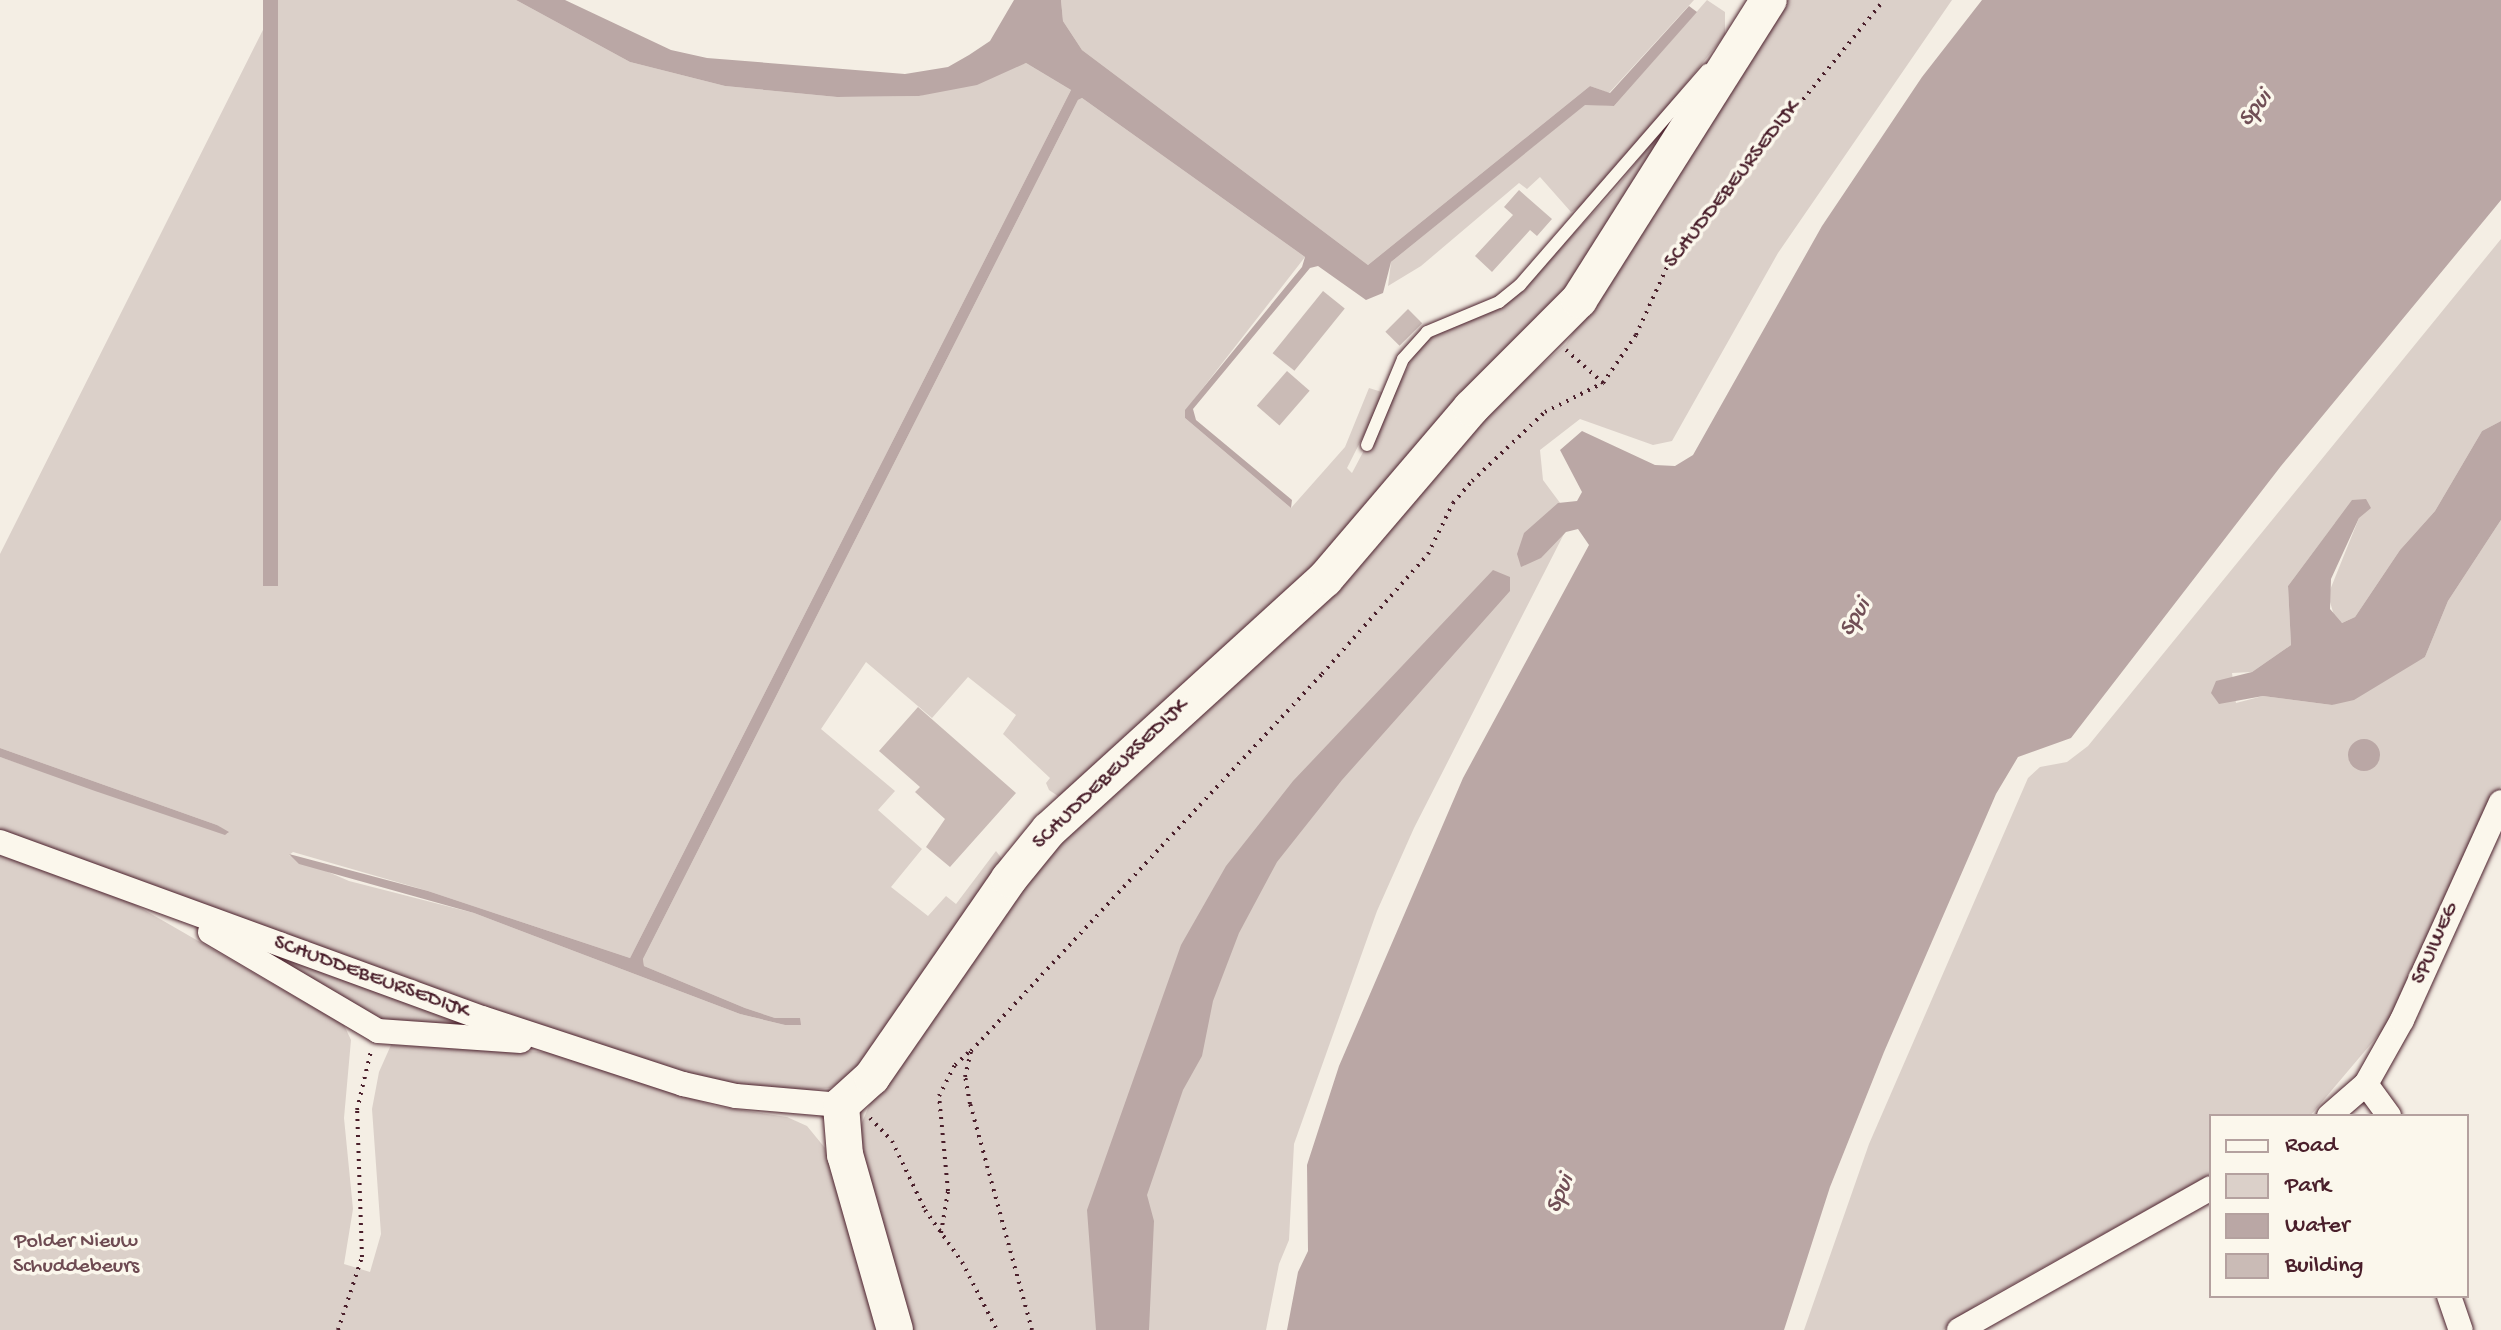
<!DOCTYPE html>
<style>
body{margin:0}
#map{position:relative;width:2501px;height:1330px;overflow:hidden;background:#f4eee4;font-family:"Gochi Hand",sans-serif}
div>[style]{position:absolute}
.green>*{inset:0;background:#dbd0c9}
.water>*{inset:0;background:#baa7a5;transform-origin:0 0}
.round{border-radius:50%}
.building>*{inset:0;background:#cabbb6;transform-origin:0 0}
.path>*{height:4px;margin-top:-2px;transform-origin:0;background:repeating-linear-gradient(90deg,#4a1f2b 0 2px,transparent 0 8px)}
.roads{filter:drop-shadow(0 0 2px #4a1f2b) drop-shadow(0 0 2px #4a1f2b)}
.lane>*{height:12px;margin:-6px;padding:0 6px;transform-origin:6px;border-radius:6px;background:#fbf7ec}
.street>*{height:24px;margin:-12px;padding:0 12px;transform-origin:12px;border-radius:12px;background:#fbf7ec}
.secondary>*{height:36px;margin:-18px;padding:0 18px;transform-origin:18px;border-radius:18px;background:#fbf7ec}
span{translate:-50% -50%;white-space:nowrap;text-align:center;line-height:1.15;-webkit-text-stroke:7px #fbf7ec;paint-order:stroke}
.street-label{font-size:22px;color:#4a1f2b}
.park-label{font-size:22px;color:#6e4b52}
.water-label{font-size:24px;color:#714f56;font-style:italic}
.legend{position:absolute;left:2209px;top:1114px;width:260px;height:184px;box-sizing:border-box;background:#fbf7ec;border:2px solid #b4a19f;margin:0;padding:10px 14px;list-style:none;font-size:24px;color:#4a1f2b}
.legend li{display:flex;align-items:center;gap:16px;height:40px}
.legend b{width:40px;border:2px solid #b4a19f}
</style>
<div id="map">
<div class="green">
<div style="clip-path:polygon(278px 0,516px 0,630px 62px,725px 86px,837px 97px,919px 96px,1026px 63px,1071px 90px,630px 958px,428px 891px,293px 852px,289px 855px,349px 881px,474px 913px,740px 1014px,785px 1025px,800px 1025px,800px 1018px,775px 1018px,745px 1008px,644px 966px,643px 959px,1078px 100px,1082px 98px,1305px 257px,1185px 411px,1185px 418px,1291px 508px,1345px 447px,1369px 388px,1385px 393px,1347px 468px,1352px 473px,1417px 350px,1429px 338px,1515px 295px,1613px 192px,1702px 78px,1604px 247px,1355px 531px,1077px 793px,1058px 796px,1049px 790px,1046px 783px,1050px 778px,1003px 734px,1016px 715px,968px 677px,932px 718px,866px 662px,821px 729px,895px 791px,878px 810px,922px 849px,891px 887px,928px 916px,946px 896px,956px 904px,996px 851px,1002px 859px,999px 877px,858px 1073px,830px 1088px,792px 1092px,689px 1078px,0 838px,0 757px,228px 834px,217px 825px,0 748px,0 554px)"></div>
<div style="clip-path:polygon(1061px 0,1694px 0,1609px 93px,1590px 86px,1368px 265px,1082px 50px,1063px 21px)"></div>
<div style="clip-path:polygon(1707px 0,1725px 12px,1725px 35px,1592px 200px,1571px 212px,1540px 177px,1527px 189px,1519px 183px,1421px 266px,1388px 286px,1391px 262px,1585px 104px,1614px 106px)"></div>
<div style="clip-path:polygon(1779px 0,1952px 0,1778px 253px,1672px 441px,1653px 445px,1580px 419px,1540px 450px,1543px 480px,1569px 515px,1568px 526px,1414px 828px,1377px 911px,1294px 1144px,1289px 1240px,1279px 1264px,1266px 1330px,905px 1330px,856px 1155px,861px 1125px,871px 1101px,1008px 892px,1521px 383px,1566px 344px)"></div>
<div style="clip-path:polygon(2501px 239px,2501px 421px,2482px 431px,2435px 511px,2400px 550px,2355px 617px,2342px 623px,2335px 619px,2328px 595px,2359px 518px,2335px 523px,2288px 586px,2291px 645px,2252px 672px,2232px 673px,2236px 703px,2263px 696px,2332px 705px,2425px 657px,2448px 601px,2501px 520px,2501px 786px,2386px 1026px,2310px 1116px,2211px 1116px,2211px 1174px,1979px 1303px,1943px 1330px,1804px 1330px,1869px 1144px,2028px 778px,2040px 767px,2067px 762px,2088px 746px)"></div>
<div style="clip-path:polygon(0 855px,134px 904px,344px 1025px,351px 1040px,344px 1118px,353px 1209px,344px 1264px,370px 1272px,381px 1234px,372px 1109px,379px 1072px,391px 1045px,547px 1052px,715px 1106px,787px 1117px,807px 1126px,825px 1148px,876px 1330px,0 1330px)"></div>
<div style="clip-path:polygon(219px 934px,520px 1035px,376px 1019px)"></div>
</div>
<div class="water">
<div style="left:263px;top:0;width:15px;height:586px"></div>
<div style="clip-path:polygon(516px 0,565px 0,671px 50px,707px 58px,905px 74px,948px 67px,969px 55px,990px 41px,1014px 0,1061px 0,1063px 21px,1082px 50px,1368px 265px,1590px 86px,1610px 93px,1689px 6px,1697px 12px,1614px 106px,1585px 105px,1391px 262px,1383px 293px,1366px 300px,1318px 266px,1310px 268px,1193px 409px,1196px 420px,1292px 500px,1291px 508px,1185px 418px,1185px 410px,1302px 267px,1305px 257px,1082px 98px,1078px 100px,643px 959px,644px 966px,745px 1008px,775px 1018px,800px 1018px,801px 1025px,785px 1025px,740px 1014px,474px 913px,299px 864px,289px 854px,428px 891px,630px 958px,1071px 90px,1026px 63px,977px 85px,919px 96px,837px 97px,725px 86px,630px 62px)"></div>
<div style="clip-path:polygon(1982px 0,2501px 0,2501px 200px,2281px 466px,2071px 738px,2018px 757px,1996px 794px,1884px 1052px,1830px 1187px,1784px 1330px,1287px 1330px,1298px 1272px,1308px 1251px,1307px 1165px,1339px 1066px,1463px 778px,1589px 545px,1578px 529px,1566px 532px,1541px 558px,1521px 567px,1517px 554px,1524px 533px,1558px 503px,1577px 501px,1582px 492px,1560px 450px,1582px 431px,1655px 465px,1675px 466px,1693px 455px,1822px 226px,1922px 77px)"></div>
<div style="clip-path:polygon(2501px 421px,2501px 520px,2448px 601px,2425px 657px,2354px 700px,2332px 705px,2263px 696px,2219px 704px,2211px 693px,2216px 681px,2252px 672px,2291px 645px,2288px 586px,2352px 500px,2366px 499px,2371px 508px,2359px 518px,2331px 579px,2330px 609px,2342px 623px,2355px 617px,2400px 550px,2435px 511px,2482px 431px)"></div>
<div style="clip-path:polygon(1493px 570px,1510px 577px,1510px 591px,1342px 780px,1277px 862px,1239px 933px,1213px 1001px,1202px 1056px,1183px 1090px,1147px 1195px,1154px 1221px,1149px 1330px,1096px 1330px,1087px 1210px,1181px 945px,1226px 866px,1293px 781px)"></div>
<div class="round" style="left:2348px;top:739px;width:32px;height:32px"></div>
<div style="clip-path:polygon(0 748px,217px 825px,229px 832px,225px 835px,95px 791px,0 757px)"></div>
</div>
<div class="building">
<div style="clip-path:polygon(1519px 190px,1552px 219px,1537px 236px,1530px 230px,1492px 272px,1475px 256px,1513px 215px,1504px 207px)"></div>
<div style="left:1323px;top:291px;width:28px;height:80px;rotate:39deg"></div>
<div style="left:1408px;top:309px;width:20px;height:32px;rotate:45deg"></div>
<div style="left:1287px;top:371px;width:30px;height:46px;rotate:41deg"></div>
<div style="clip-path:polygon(918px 707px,1016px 793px,950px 867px,926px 847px,945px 819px,915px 792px,920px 787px,879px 751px)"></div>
</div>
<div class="path">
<div style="left:1566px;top:350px;width:50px;rotate:41.7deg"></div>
<div style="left:870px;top:1118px;width:32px;rotate:46deg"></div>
<div style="left:892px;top:1141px;width:76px;rotate:64.4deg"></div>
<div style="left:925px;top:1210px;width:64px;rotate:54.6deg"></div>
<div style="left:962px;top:1262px;width:76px;rotate:62.8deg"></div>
<div style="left:941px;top:1233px;width:43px;rotate:-80.5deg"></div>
<div style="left:948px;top:1191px;width:95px;rotate:-95.4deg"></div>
<div style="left:939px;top:1096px;width:35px;rotate:-63deg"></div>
<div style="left:955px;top:1065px;width:21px;rotate:-43deg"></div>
<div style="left:338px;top:1330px;width:77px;rotate:-71.8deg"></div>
<div style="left:362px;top:1257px;width:147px;rotate:-91.9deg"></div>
<div style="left:357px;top:1110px;width:61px;rotate:-76.7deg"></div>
<div style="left:1032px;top:1330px;width:234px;rotate:-105.3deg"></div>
<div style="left:970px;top:1104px;width:27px;rotate:-100deg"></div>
<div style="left:965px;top:1077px;width:27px;rotate:-77deg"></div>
<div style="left:971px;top:1051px;width:515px;rotate:-47.05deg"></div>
<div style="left:1322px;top:674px;width:160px;rotate:-48.5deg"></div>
<div style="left:1428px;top:554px;width:57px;rotate:-63.9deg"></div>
<div style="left:1453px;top:503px;width:29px;rotate:-49deg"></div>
<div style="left:1472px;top:481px;width:100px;rotate:-43.4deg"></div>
<div style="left:1545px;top:412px;width:65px;rotate:-26.6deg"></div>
<div style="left:1603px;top:383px;width:58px;rotate:-55.5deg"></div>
<div style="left:1636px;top:335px;width:75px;rotate:-65.5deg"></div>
<div style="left:1667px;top:267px;width:344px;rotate:-50.9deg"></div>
</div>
<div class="roads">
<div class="lane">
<div style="left:1367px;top:445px;width:93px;rotate:-67.3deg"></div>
<div style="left:1403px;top:359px;width:36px;rotate:-48deg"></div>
<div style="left:1427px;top:332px;width:78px;rotate:-22.6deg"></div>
<div style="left:1499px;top:302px;width:27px;rotate:-39deg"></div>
<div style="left:1520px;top:285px;width:285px;rotate:-49deg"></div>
</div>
<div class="street">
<div style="left:0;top:842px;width:513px;rotate:20.06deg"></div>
<div style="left:482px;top:1018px;width:212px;rotate:18.2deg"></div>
<div style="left:683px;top:1084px;width:54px;rotate:12.8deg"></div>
<div style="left:736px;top:1096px;width:105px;rotate:4.9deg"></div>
<div style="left:210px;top:932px;width:195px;rotate:30.5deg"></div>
<div style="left:378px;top:1031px;width:143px;rotate:4deg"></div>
<div style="left:2366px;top:1084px;width:39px;rotate:54deg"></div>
<div style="left:2329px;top:1116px;width:49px;rotate:-40.9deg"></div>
<div style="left:2366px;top:1084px;width:73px;rotate:-60.6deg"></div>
<div style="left:2402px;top:1020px;width:239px;rotate:-65.6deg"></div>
<div style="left:2449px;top:1296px;width:36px;rotate:71deg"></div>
<div style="left:1959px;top:1330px;width:289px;rotate:-29.4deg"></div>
</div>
<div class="secondary">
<div style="left:895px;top:1330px;width:182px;rotate:-105.9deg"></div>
<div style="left:845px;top:1155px;width:50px;rotate:-94.6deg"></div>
<div style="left:841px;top:1105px;width:42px;rotate:-42.1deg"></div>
<div style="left:872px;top:1077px;width:241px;rotate:-55.3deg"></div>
<div style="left:1009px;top:879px;width:63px;rotate:-50.8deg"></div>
<div style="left:1049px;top:830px;width:373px;rotate:-42.3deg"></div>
<div style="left:1325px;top:579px;width:225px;rotate:-49.5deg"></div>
<div style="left:1471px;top:408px;width:153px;rotate:-45deg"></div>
<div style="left:1579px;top:300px;width:355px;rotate:-57.7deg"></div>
</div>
</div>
<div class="street-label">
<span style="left:1733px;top:185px;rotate:-52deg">SCHUDDEBEURSEDIJK</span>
<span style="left:1111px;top:775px;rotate:-44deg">SCHUDDEBEURSEDIJK</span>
<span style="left:2436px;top:944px;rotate:-66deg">SPUIWEG</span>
<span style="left:371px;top:978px;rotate:20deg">SCHUDDEBEURSEDIJK</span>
</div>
<div class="park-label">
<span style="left:76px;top:1255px">Polder Nieuw<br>Schuddebeurs</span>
</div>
<div class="water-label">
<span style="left:2256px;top:109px;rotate:-52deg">Spui</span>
<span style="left:1856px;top:618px;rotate:-59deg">Spui</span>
<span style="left:1561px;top:1194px;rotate:-67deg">Spui</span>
</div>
<ul class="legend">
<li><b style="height:10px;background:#fbf7ec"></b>Road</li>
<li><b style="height:22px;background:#dbd0c9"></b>Park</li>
<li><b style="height:22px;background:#baa7a5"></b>Water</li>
<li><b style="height:22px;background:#cabbb6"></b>Building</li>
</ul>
</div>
